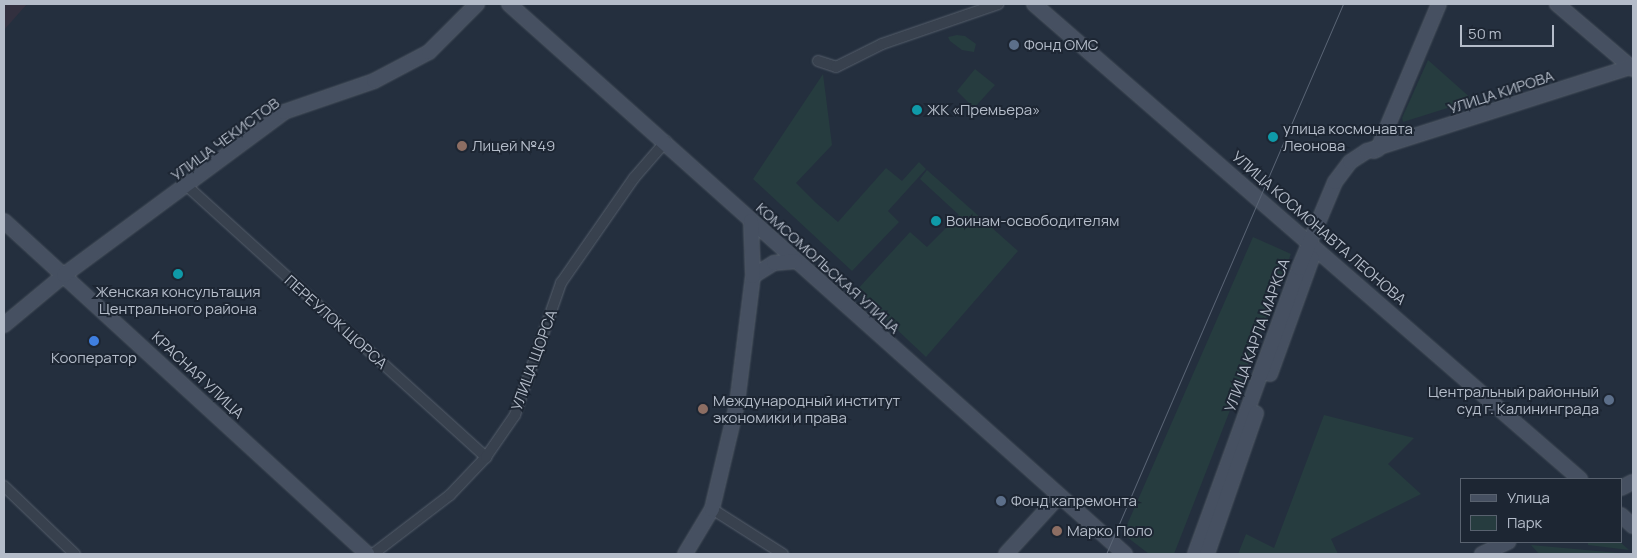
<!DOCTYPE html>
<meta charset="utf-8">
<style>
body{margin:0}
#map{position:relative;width:1637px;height:558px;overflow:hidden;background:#242f3e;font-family:Manrope,sans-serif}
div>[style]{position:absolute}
.medical>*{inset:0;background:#32303f}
.green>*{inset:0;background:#263c3f}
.roads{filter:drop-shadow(0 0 1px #565f6c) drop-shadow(0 0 1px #565f6c)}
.street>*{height:10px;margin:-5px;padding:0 5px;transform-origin:5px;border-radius:5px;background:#38414e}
.secondary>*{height:14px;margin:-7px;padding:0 7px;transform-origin:7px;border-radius:7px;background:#465061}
.tram>*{height:1px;margin:-0.5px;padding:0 0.5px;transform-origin:0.5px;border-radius:0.5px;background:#5a6575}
.dots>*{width:14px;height:14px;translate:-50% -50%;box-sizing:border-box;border:2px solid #1d2633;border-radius:50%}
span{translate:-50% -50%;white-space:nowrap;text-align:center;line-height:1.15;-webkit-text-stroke:4px #1d2633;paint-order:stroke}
.poi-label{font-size:15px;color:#b4bcc9}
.left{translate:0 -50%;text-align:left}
.right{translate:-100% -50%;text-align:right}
.street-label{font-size:15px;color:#b4bcc9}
.frame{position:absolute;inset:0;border:5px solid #b4bcc9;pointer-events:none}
.legend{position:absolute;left:1460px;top:478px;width:162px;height:65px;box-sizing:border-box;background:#1d2633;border:1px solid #59626f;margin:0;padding:6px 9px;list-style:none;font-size:15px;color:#b4bcc9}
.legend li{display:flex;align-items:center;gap:10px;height:25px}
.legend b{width:25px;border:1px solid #59626f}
.scale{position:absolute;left:1460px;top:25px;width:94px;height:22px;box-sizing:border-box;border:2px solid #b4bcc9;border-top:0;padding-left:6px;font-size:15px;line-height:18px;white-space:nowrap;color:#b4bcc9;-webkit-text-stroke:4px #1d2633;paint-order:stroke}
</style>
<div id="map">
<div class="medical">
<div style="clip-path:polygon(4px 4px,27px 4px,4px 30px)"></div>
</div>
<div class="green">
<div style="clip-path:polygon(957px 35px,965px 36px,976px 44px,974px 52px,962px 50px,950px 41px,948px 37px)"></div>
<div style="clip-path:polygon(1428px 60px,1473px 100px,1403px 122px,1402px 118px)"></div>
<div style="clip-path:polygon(975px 69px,995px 85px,974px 108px,957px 91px)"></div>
<div style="clip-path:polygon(823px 74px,832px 145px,796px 183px,815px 202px,838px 222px,886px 168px,902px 181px,919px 162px,926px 169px,888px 211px,899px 222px,852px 271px,753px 179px)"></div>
<div style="clip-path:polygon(927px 170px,1018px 251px,926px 357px,856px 291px,910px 232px,927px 247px,959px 215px,920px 179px)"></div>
<div style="clip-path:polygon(1253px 237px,1291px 254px,1174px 554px,1149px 554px,1123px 534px)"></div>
<div style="clip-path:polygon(1324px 415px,1414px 438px,1388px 464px,1421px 494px,1331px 539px,1338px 554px,1238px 554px,1246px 534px,1274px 548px)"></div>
<div style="clip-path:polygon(1588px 542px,1620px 542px,1629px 550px,1588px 545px)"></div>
<div style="clip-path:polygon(1531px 545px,1630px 554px,1539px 554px)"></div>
</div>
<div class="roads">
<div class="street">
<div style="left:818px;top:61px;width:19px;rotate:18deg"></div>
<div style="left:836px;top:67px;width:51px;rotate:-26.6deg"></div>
<div style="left:882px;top:44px;width:123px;rotate:-19deg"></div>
<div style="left:187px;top:186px;width:404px;rotate:42.2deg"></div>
<div style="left:4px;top:486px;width:98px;rotate:43.8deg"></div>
<div style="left:712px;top:509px;width:84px;rotate:32.4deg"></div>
<div style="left:373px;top:554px;width:97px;rotate:-37.5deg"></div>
<div style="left:450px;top:495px;width:52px;rotate:-46.5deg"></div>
<div style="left:486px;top:457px;width:51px;rotate:-55.4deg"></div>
<div style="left:515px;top:415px;width:140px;rotate:-70.8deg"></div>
<div style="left:561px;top:283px;width:128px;rotate:-55.2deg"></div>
<div style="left:634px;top:178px;width:49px;rotate:-49.1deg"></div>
</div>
<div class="secondary">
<div style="left:509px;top:4px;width:826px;rotate:41.76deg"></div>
<div style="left:1034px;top:4px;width:724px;rotate:41.02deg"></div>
<div style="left:1557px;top:4px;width:100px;rotate:40.5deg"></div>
<div style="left:1374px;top:151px;width:4px;rotate:-27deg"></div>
<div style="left:1378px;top:149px;width:157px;rotate:-67.2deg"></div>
<div style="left:4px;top:221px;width:493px;rotate:42.5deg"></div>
<div style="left:753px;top:276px;width:25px;rotate:-32deg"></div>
<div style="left:774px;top:263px;width:21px;rotate:-5deg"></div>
<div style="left:4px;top:325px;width:78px;rotate:-39.8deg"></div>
<div style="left:64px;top:275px;width:274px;rotate:-36.5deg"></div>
<div style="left:284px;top:112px;width:95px;rotate:-19deg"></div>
<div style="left:374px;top:81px;width:62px;rotate:-27.8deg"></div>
<div style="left:429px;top:52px;width:68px;rotate:-45deg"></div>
<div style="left:1270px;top:374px;width:123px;rotate:-70.1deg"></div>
<div style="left:1621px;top:488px;width:13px;rotate:-27deg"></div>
<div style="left:1621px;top:515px;width:16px;rotate:43deg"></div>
<div style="left:685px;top:554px;width:52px;rotate:-59deg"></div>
<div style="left:712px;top:509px;width:108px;rotate:-76.6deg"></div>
<div style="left:737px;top:404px;width:129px;rotate:-82.9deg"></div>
<div style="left:753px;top:276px;width:55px;rotate:-92.1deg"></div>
<div style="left:1006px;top:554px;width:79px;rotate:-47.6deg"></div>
<div style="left:1195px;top:554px;width:304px;rotate:-70deg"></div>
<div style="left:1299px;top:268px;width:93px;rotate:-67.3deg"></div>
<div style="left:1335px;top:182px;width:25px;rotate:-53deg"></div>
<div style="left:1350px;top:162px;width:20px;rotate:-33deg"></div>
<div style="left:1367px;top:151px;width:279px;rotate:-17.7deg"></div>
<div style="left:1207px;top:554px;width:149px;rotate:-70.8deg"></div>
<div style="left:1482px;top:554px;width:29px;rotate:-25deg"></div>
</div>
</div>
<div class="tram">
<div style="left:1106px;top:554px;width:599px;rotate:-66.69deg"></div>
</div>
<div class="dots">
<div style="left:1014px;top:45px;background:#5c6f8a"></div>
<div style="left:917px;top:110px;background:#0f9aa8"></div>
<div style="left:1273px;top:137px;background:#0f9aa8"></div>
<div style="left:462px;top:146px;background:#8d6e63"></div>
<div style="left:936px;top:221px;background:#0f9aa8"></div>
<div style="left:178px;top:274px;background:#0f9aa8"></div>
<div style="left:94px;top:341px;background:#3f7fe0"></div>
<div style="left:1609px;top:400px;background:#5c6f8a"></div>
<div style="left:703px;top:409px;background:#8d6e63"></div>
<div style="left:1001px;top:501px;background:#5c6f8a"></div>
<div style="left:1057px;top:531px;background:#8d6e63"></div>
</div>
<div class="poi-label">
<span class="left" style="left:1024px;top:45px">Фонд ОМС</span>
<span class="left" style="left:927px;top:110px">ЖК «Премьера»</span>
<span class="left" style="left:1283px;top:137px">улица космонавта<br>Леонова</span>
<span class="left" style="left:472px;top:146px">Лицей №49</span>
<span class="left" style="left:946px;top:221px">Воинам-освободителям</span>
<span style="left:178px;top:300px">Женская консультация<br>Центрального района</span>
<span style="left:94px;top:358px">Кооператор</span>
<span class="right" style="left:1599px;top:400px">Центральный районный<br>суд г. Калининграда</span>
<span class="left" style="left:713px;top:409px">Международный институт<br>экономики и права</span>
<span class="left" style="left:1011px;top:501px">Фонд капремонта</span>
<span class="left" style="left:1067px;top:531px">Марко Поло</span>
</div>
<div class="street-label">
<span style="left:1501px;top:92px;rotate:-18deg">УЛИЦА КИРОВА</span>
<span style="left:225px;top:139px;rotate:-36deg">УЛИЦА ЧЕКИСТОВ</span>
<span style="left:1319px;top:228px;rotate:41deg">УЛИЦА КОСМОНАВТА ЛЕОНОВА</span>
<span style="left:828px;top:268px;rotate:42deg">КОМСОМОЛЬСКАЯ УЛИЦА</span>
<span style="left:336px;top:322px;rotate:42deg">ПЕРЕУЛОК ЩОРСА</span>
<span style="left:1257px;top:335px;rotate:-70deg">УЛИЦА КАРЛА МАРКСА</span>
<span style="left:534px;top:360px;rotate:-70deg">УЛИЦА ЩОРСА</span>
<span style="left:198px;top:375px;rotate:43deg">КРАСНАЯ УЛИЦА</span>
</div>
<div class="frame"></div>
<ul class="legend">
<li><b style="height:6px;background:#465061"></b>Улица</li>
<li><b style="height:14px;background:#263c3f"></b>Парк</li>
</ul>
<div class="scale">50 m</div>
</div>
